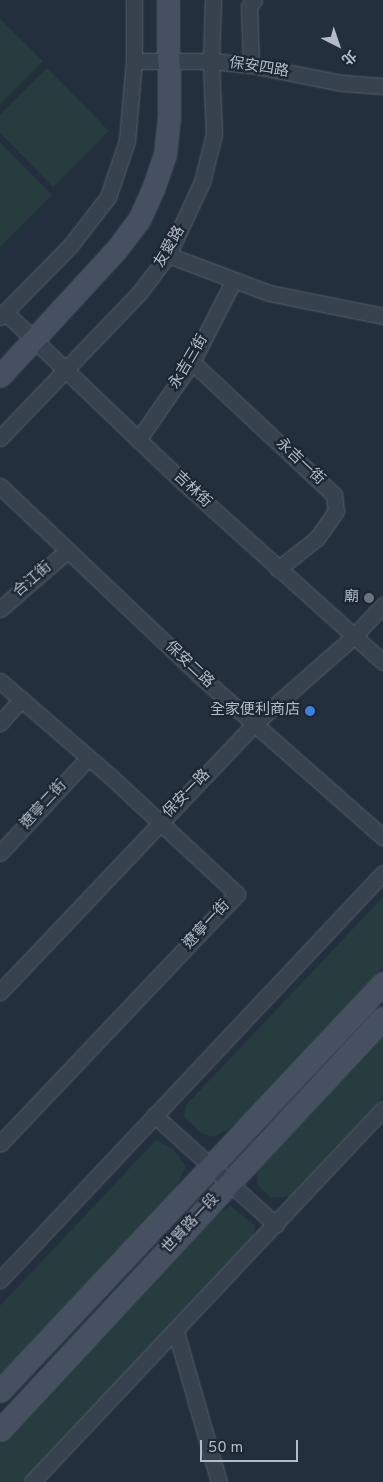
<!DOCTYPE html>
<meta charset="utf-8">
<style>
body{margin:0}
#map{position:relative;width:383px;height:1482px;overflow:hidden;background:#242f3e;font-family:Overpass,"Noto Sans TC",sans-serif}
div>[style]{position:absolute}
.green>*{inset:0;background:#263c3f}
.roads{filter:drop-shadow(0 0 1px #565f6c) drop-shadow(0 0 1px #565f6c)}
.street>*{height:15px;margin:-7.5px;padding:0 7.5px;transform-origin:7.5px;border-radius:7.5px;background:#38414e}
.secondary>*{height:21px;margin:-10.5px;padding:0 10.5px;transform-origin:10.5px;border-radius:10.5px;background:#465061}
.dots>*{width:14px;height:14px;translate:-50% -50%;box-sizing:border-box;border:2px solid #1d2633;border-radius:50%}
span{translate:-50% -50%;white-space:nowrap;text-align:center;line-height:1.15;-webkit-text-stroke:4.5px #1d2633;paint-order:stroke}
.street-label{font-size:15px;color:#b4bcc9}
.poi-label{font-size:15px;color:#b4bcc9}
.right{translate:-100% -50%;text-align:right}
.north{position:absolute;left:313px;top:20px;width:50px;height:50px;-webkit-text-stroke:4px #1d2633;paint-order:stroke;rotate:139deg;font-size:14px;font-weight:700;line-height:20px;text-align:center;color:#b4bcc9}
.north::after{content:'';display:block;margin:auto;width:18px;height:22px;background:#b4bcc9;clip-path:polygon(50% 0,100% 100%,50% 72%,0 100%)}
.scale{position:absolute;left:200px;top:1440px;width:98px;height:22px;box-sizing:border-box;border:2px solid #b4bcc9;border-top:0;padding-left:6px;font-size:15px;line-height:18px;white-space:nowrap;color:#b4bcc9;-webkit-text-stroke:4px #1d2633;paint-order:stroke}
</style>
<div id="map">
<div class="green">
<div style="clip-path:polygon(0 19px,43px 61px,0 104px)"></div>
<div style="clip-path:polygon(47px 68px,109px 131px,53px 187px,0 133px,0 115px)"></div>
<div style="clip-path:polygon(0 142px,52px 195px,0 247px)"></div>
<div style="clip-path:polygon(383px 897px,383px 967px,238px 1124px,214px 1137px,201px 1133px,184px 1117px,187px 1104px)"></div>
<div style="clip-path:polygon(383px 1034px,383px 1097px,291px 1196px,272px 1198px,258px 1186px,257px 1172px)"></div>
<div style="clip-path:polygon(156px 1140px,173px 1149px,186px 1166px,175px 1191px,0 1375px,0 1306px)"></div>
<div style="clip-path:polygon(231px 1206px,255px 1226px,253px 1240px,22px 1482px,0 1482px,0 1444px,219px 1212px)"></div>
</div>
<div class="roads">
<div class="street">
<div style="left:134px;top:61px;width:77px"></div>
<div style="left:211px;top:61px;width:40px;rotate:5.7deg"></div>
<div style="left:251px;top:65px;width:93px;rotate:11.2deg"></div>
<div style="left:342px;top:83px;width:41px;rotate:4.2deg"></div>
<div style="left:251px;top:65px;width:59px;rotate:-91.9deg"></div>
<div style="left:249px;top:6px;width:8px;rotate:-50deg"></div>
<div style="left:168px;top:255px;width:108px;rotate:20.6deg"></div>
<div style="left:269px;top:293px;width:116px;rotate:11.4deg"></div>
<div style="left:5px;top:312px;width:246px;rotate:43.7deg"></div>
<div style="left:183px;top:482px;width:269px;rotate:42deg"></div>
<div style="left:0;top:317px;width:100px;rotate:-45.4deg"></div>
<div style="left:70px;top:246px;width:62px;rotate:-52.2deg"></div>
<div style="left:108px;top:197px;width:59px;rotate:-71.3deg"></div>
<div style="left:127px;top:141px;width:80px;rotate:-85deg"></div>
<div style="left:134px;top:61px;width:61px;rotate:-90deg"></div>
<div style="left:192px;top:362px;width:195px;rotate:43.1deg"></div>
<div style="left:334px;top:495px;width:16px;rotate:83deg"></div>
<div style="left:336px;top:511px;width:33px;rotate:125deg"></div>
<div style="left:317px;top:538px;width:50px;rotate:141.5deg"></div>
<div style="left:0;top:438px;width:202px;rotate:-46.2deg"></div>
<div style="left:140px;top:292px;width:46px;rotate:-52.9deg"></div>
<div style="left:168px;top:255px;width:81px;rotate:-65deg"></div>
<div style="left:202px;top:182px;width:49px;rotate:-76deg"></div>
<div style="left:214px;top:134px;width:73px;rotate:-92.4deg"></div>
<div style="left:211px;top:61px;width:61px;rotate:-88.1deg"></div>
<div style="left:138px;top:440px;width:95px;rotate:-55.3deg"></div>
<div style="left:192px;top:362px;width:92px;rotate:-62.9deg"></div>
<div style="left:0;top:486px;width:273px;rotate:43.5deg"></div>
<div style="left:198px;top:674px;width:247px;rotate:41.4deg"></div>
<div style="left:0;top:609px;width:89px;rotate:-40.9deg"></div>
<div style="left:0;top:681px;width:144px;rotate:40.8deg"></div>
<div style="left:109px;top:775px;width:175px;rotate:42.9deg"></div>
<div style="left:237px;top:894px;width:344px;rotate:133.5deg"></div>
<div style="left:0;top:723px;width:31px;rotate:-48deg"></div>
<div style="left:0;top:853px;width:129px;rotate:-47.2deg"></div>
<div style="left:0;top:992px;width:369px;rotate:-46.5deg"></div>
<div style="left:254px;top:724px;width:132px;rotate:-41.3deg"></div>
<div style="left:353px;top:637px;width:44px;rotate:-46.8deg"></div>
<div style="left:154px;top:1115px;width:164px;rotate:42deg"></div>
<div style="left:0;top:1280px;width:559px;rotate:-46.74deg"></div>
<div style="left:176px;top:1332px;width:156px;rotate:74deg"></div>
<div style="left:32px;top:1482px;width:512px;rotate:-46.74deg"></div>
</div>
<div class="secondary">
<div style="left:0;top:376px;width:171px;rotate:-47.4deg"></div>
<div style="left:116px;top:250px;width:38px;rotate:-53deg"></div>
<div style="left:139px;top:220px;width:34px;rotate:-66deg"></div>
<div style="left:153px;top:189px;width:36px;rotate:-71deg"></div>
<div style="left:165px;top:155px;width:37px;rotate:-84deg"></div>
<div style="left:169px;top:118px;width:118px;rotate:-90.5deg"></div>
<div style="left:0;top:1391px;width:560px;rotate:-46.81deg"></div>
<div style="left:0;top:1430px;width:563px;rotate:-47.09deg"></div>
</div>
</div>
<div class="dots">
<div style="left:369px;top:598px;background:#6b7280"></div>
<div style="left:310px;top:711px;background:#3f7fe0"></div>
</div>
<div class="street-label">
<span style="left:259px;top:68px;rotate:9deg">保安四路</span>
<span style="left:170px;top:247px;rotate:-60deg">友愛路</span>
<span style="left:189px;top:362px;rotate:-59deg">永吉三街</span>
<span style="left:300px;top:462px;rotate:43deg">永吉一街</span>
<span style="left:192px;top:490px;rotate:43deg">吉林街</span>
<span style="left:33px;top:580px;rotate:-41deg">合江街</span>
<span style="left:189px;top:665px;rotate:43deg">保安二路</span>
<span style="left:187px;top:794px;rotate:-46deg">保安一路</span>
<span style="left:44px;top:805px;rotate:-47deg">遼寧二街</span>
<span style="left:207px;top:925px;rotate:-47deg">遼寧一街</span>
<span style="left:191px;top:1224px;rotate:-47deg">世賢路一段</span>
</div>
<div class="poi-label">
<span class="right" style="left:359px;top:598px">廟</span>
<span class="right" style="left:300px;top:711px">全家便利商店</span>
</div>
<div class="north">北</div>
<div class="scale">50 m</div>
</div>
